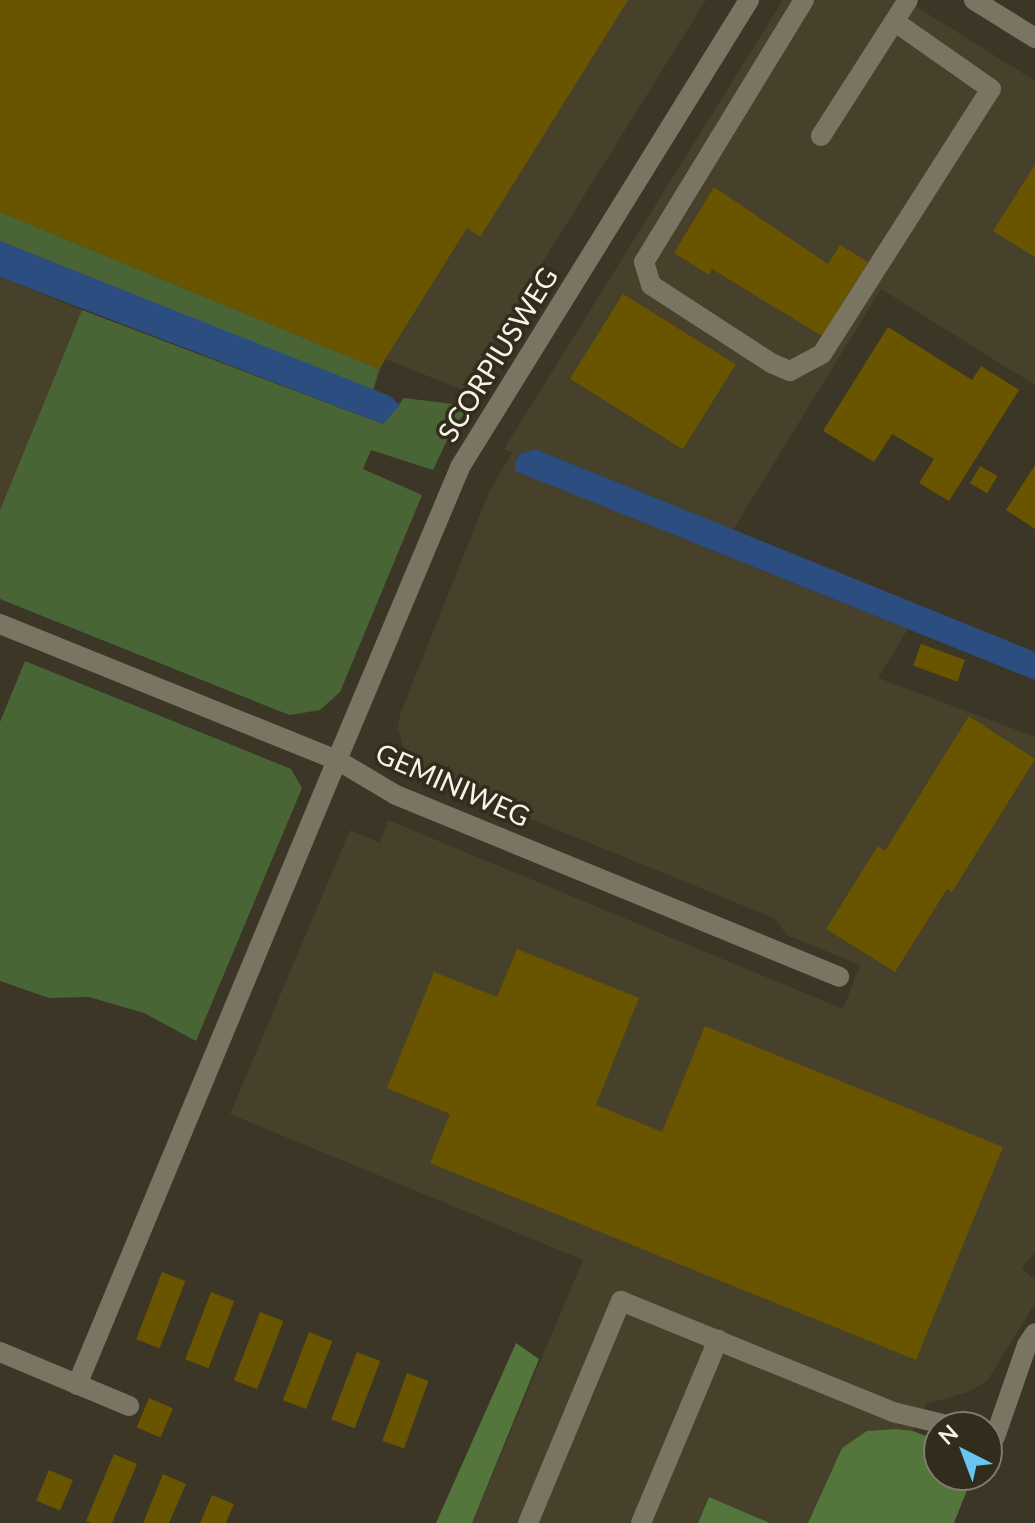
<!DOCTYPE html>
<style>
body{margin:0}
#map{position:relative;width:1035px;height:1523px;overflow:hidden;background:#3b3626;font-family:Lato,sans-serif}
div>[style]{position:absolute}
.built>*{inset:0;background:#47402a}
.green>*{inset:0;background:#496435}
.forest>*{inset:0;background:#54753b}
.water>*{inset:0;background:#2c4d7f}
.building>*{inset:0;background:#695500;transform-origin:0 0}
.service>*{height:20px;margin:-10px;padding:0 10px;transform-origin:10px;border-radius:10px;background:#7a7463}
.minor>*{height:20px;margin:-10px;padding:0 10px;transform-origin:10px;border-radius:10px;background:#7a7463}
span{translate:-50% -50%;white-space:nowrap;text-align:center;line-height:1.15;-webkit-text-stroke:7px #312c1c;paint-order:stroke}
.street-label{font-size:28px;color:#f6f3e9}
.north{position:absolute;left:923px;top:1411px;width:80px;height:80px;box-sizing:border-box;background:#312c1c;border:2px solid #807c6e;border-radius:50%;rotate:318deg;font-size:22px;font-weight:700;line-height:32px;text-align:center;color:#f6f3e9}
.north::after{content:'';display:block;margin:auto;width:28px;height:36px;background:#68c4f0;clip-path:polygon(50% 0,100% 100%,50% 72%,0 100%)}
</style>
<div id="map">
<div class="built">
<div style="clip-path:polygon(0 0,706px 0,463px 390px,385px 359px,373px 391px,0 241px)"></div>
<div style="clip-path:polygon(783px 0,906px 0,1035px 81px,1035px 385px,881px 289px,733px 530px,535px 449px,520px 454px,515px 463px,516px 471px,908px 629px,878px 678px,1035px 737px,1035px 1252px,1022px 1268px,1035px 1280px,1035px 1303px,987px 1381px,968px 1392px,926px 1404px,913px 1431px,896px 1429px,842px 1448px,808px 1523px,770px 1523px,709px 1497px,698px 1523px,472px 1523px,583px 1260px,230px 1114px,350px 830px,380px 843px,388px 820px,843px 1009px,860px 965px,787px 935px,774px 918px,437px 781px,417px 769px,406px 757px,398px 728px,400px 714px,489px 492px,512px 453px,504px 449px)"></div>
<div style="clip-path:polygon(0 277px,82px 310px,0 510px)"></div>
</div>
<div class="green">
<div style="clip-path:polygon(0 212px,379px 369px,373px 391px,0 241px)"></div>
<div style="clip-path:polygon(82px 310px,383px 424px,404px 398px,470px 406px,452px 430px,433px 470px,371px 450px,363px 469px,422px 495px,340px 692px,320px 710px,290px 715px,274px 709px,0 599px,0 510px)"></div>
<div style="clip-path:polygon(25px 661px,291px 769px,302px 788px,196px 1041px,144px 1013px,89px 997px,49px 998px,0 981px,0 722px)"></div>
</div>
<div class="forest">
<div style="clip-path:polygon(516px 1343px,539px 1359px,472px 1523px,436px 1523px)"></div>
<div style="clip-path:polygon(896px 1429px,913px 1431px,939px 1441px,939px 1475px,973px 1475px,954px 1523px,808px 1523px,842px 1448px,867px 1431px)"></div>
<div style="clip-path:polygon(709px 1497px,770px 1523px,698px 1523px)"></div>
</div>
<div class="water">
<div style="clip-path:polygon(0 241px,390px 396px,400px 405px,383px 424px,0 277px)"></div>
<div style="clip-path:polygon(535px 449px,1035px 652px,1035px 680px,515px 471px,515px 463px,520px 454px)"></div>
</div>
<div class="building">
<div style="clip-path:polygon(0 0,628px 0,480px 237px,467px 228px,379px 369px,0 212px)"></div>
<div style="clip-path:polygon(1035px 165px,1035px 257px,993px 231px)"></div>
<div style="clip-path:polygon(714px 187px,828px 264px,840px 245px,868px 262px,822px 336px,712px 269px,709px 275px,674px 253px)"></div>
<div style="left:623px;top:294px;width:133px;height:100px;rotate:32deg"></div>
<div style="clip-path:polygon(888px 327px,972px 380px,981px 366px,1019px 390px,949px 501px,919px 483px,934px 459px,892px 434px,874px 462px,823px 431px)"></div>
<div style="clip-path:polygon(1035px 465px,1035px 529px,1006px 510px)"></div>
<div style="left:980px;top:466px;width:20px;height:20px;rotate:30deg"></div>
<div style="left:921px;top:644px;width:47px;height:23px;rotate:20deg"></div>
<div style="clip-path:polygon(969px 716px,1035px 759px,952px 892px,947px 889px,895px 972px,826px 929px,878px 846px,885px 851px)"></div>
<div style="clip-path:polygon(517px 949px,639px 998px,596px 1105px,662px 1132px,705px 1026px,1003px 1147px,916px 1360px,430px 1163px,450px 1114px,387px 1088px,434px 972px,497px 997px)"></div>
<div style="left:162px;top:1272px;width:25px;height:72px;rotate:21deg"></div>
<div style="left:211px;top:1292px;width:25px;height:72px;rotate:21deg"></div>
<div style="left:260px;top:1312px;width:25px;height:73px;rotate:21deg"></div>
<div style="left:309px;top:1332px;width:25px;height:73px;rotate:21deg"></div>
<div style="left:357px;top:1352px;width:25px;height:72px;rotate:21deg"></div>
<div style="left:407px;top:1373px;width:23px;height:72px;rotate:20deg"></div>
<div style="left:149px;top:1398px;width:26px;height:32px;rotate:23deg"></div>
<div style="clip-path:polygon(114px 1454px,137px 1464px,112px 1523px,91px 1523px,86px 1521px)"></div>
<div style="left:49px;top:1470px;width:26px;height:33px;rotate:23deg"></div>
<div style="clip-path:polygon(163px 1474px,186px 1484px,169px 1523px,143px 1523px)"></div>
<div style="clip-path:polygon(212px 1495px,234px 1504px,226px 1523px,200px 1523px)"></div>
</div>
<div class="service">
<div style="left:804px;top:0;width:307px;rotate:121.4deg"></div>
<div style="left:644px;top:262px;width:24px;rotate:73deg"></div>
<div style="left:651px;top:285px;width:143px;rotate:33deg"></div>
<div style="left:771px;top:363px;width:21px;rotate:23deg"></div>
<div style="left:790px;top:371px;width:36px;rotate:-28deg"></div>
<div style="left:822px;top:354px;width:314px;rotate:-57.5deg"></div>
<div style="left:991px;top:89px;width:118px;rotate:-145deg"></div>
<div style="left:821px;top:136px;width:161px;rotate:-57.4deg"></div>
<div style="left:0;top:1352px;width:140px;rotate:22.7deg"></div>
<div style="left:77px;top:1385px;width:677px;rotate:-67.41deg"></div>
<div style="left:528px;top:1523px;width:241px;rotate:-67.3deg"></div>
<div style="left:621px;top:1301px;width:294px;rotate:22.2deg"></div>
<div style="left:893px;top:1412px;width:64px;rotate:13.6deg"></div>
<div style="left:641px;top:1523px;width:199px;rotate:-67.2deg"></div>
</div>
<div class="minor">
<div style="left:974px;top:0;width:72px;rotate:31.9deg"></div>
<div style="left:0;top:624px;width:363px;rotate:22deg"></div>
<div style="left:337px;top:760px;width:69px;rotate:30.7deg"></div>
<div style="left:396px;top:795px;width:479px;rotate:22.3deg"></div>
<div style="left:337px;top:760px;width:318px;rotate:-67.2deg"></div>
<div style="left:460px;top:467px;width:549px;rotate:-58.25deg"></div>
<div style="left:995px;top:1437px;width:97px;rotate:-70.8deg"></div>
<div style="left:1027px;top:1345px;width:14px;rotate:-56deg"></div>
</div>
<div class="street-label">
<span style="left:497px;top:354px;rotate:-58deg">SCORPIUSWEG</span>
<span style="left:453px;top:784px;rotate:24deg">GEMINIWEG</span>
</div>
<div class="north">N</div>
</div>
